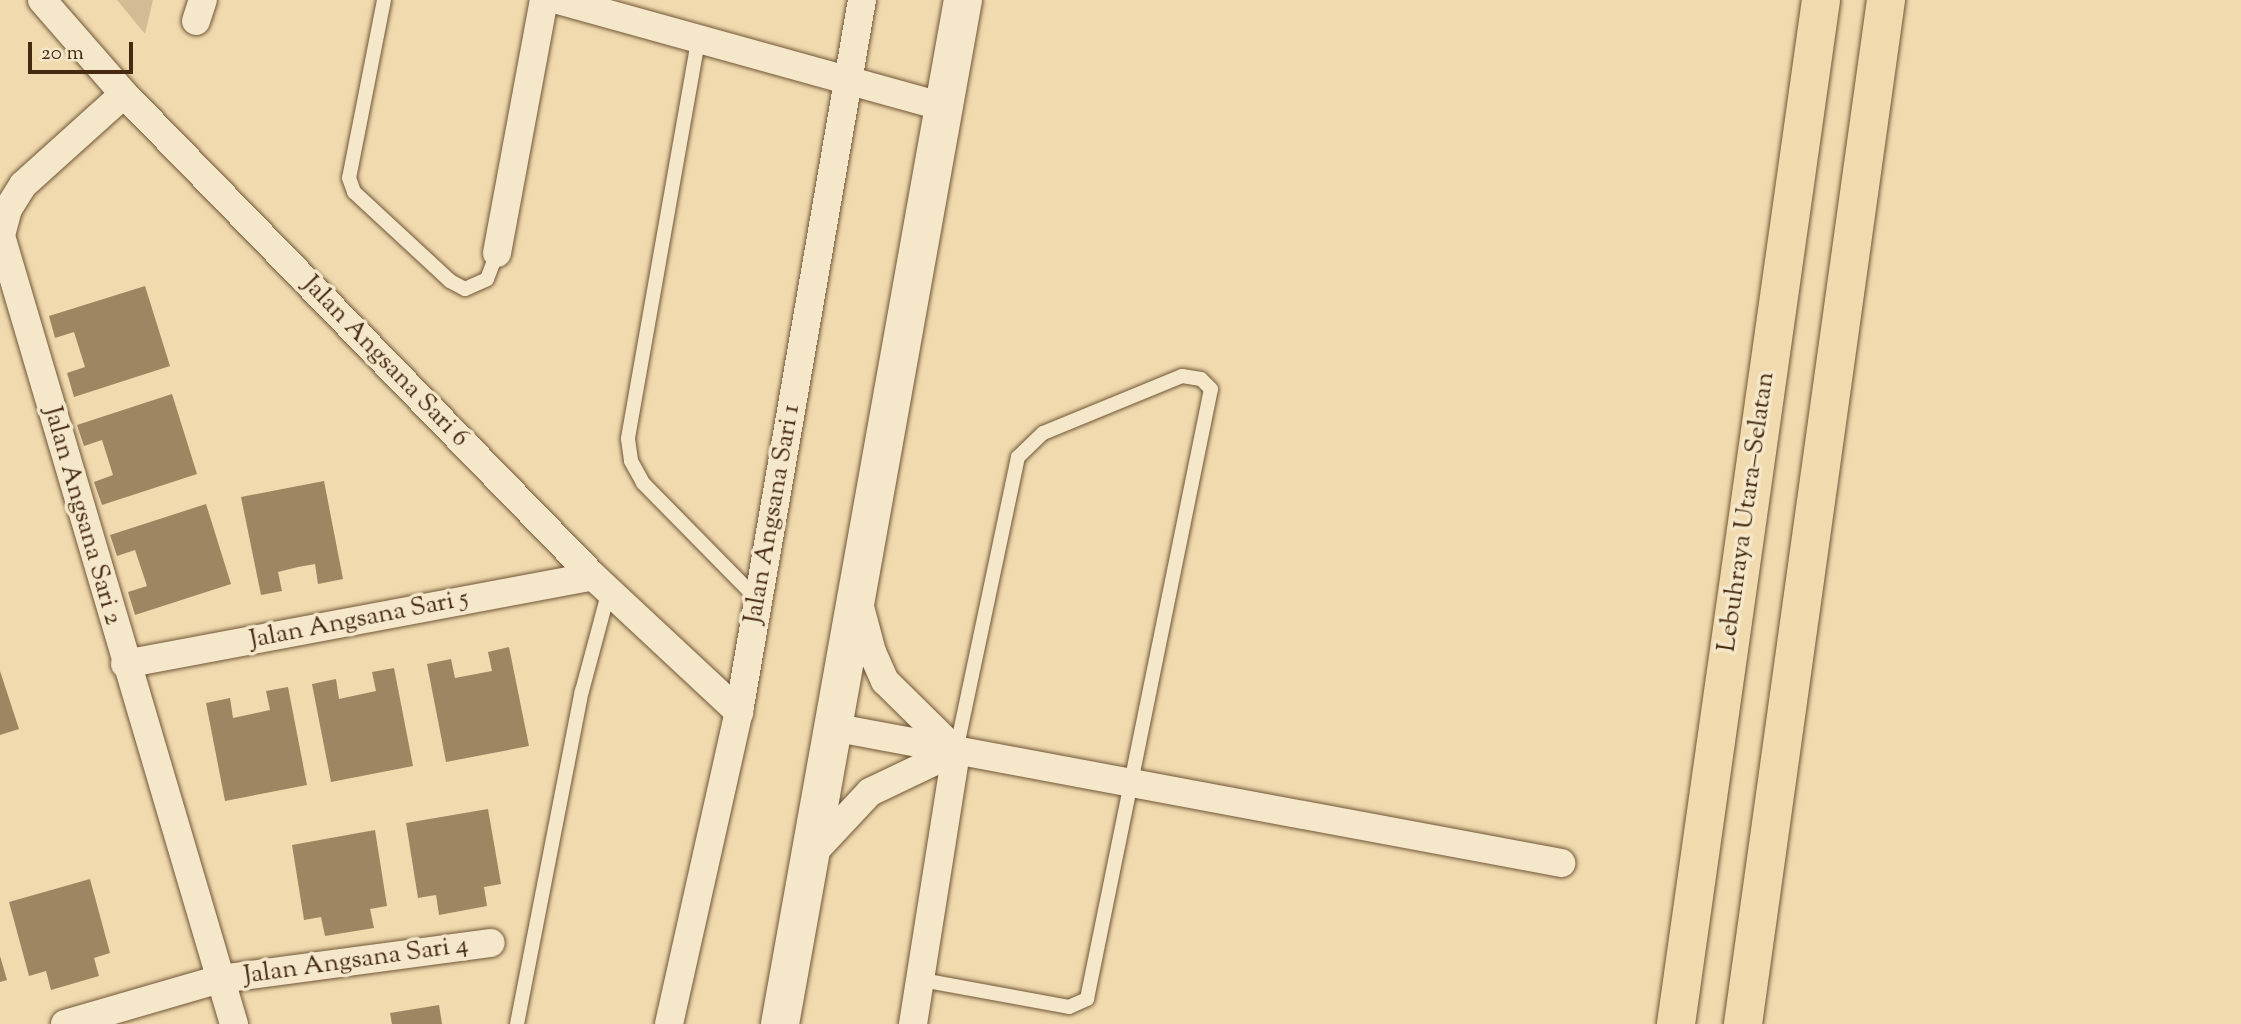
<!DOCTYPE html>
<meta charset="utf-8">
<style>
body{margin:0}
#map{position:relative;width:2241px;height:1024px;overflow:hidden;background:#f0daae;font-family:"Sorts Mill Goudy",serif}
div>[style]{position:absolute}
.green>*{inset:0;background:#d3bc93}
.building>*{inset:0;background:#9e8662}
.roads{filter:drop-shadow(0 0 2px #705637) drop-shadow(0 0 2px #705637)}
.service>*{height:14px;margin:-7px;padding:0 7px;transform-origin:7px;border-radius:7px;background:#f5e7ca}
.minor>*{height:28px;margin:-14px;padding:0 14px;transform-origin:14px;border-radius:14px;background:#f5e7ca}
.secondary>*{height:38px;margin:-19px;padding:0 19px;transform-origin:19px;border-radius:19px;background:#f5e7ca}
.motorway>*{height:38px;margin:-19px;padding:0 19px;transform-origin:19px;border-radius:19px;background:#f0daae}
span{translate:-50% -50%;white-space:nowrap;text-align:center;line-height:1.15;-webkit-text-stroke:7px #f5e7ca;paint-order:stroke}
.street-label{font-size:26px;color:#452a0f}
.scale{position:absolute;left:28px;top:42px;width:105px;height:32px;box-sizing:border-box;border:4px solid #452a0f;border-top:0;padding-left:9px;font-size:21px;line-height:24px;white-space:nowrap;color:#452a0f;-webkit-text-stroke:5px #f5e7ca;paint-order:stroke}
</style>
<div id="map">
<div class="green">
<div style="clip-path:polygon(117px 0,153px 0,145px 34px)"></div>
</div>
<div class="building">
<div style="clip-path:polygon(145px 286px,170px 366px,74px 397px,67px 373px,85px 367px,74px 332px,55px 338px,49px 316px)"></div>
<div style="clip-path:polygon(172px 394px,197px 474px,102px 505px,94px 482px,113px 475px,102px 440px,84px 446px,77px 425px)"></div>
<div style="clip-path:polygon(324px 481px,343px 579px,318px 584px,315px 564px,298px 567px,278px 572px,282px 591px,261px 595px,241px 497px)"></div>
<div style="clip-path:polygon(206px 504px,231px 584px,135px 615px,128px 592px,147px 586px,135px 550px,117px 556px,110px 535px)"></div>
<div style="clip-path:polygon(509px 647px,529px 746px,446px 762px,427px 664px,451px 659px,455px 678px,492px 671px,488px 652px)"></div>
<div style="clip-path:polygon(394px 668px,413px 766px,331px 782px,312px 684px,336px 679px,339px 699px,376px 691px,372px 672px)"></div>
<div style="clip-path:polygon(0 671px,19px 729px,0 735px)"></div>
<div style="clip-path:polygon(288px 687px,307px 785px,225px 801px,206px 703px,230px 698px,233px 718px,270px 710px,266px 691px)"></div>
<div style="clip-path:polygon(488px 809px,501px 884px,484px 887px,487px 906px,439px 915px,436px 895px,418px 898px,406px 823px)"></div>
<div style="clip-path:polygon(375px 830px,387px 906px,370px 909px,374px 928px,325px 936px,321px 917px,304px 920px,292px 845px)"></div>
<div style="clip-path:polygon(90px 879px,110px 953px,94px 958px,99px 976px,51px 990px,46px 971px,29px 976px,9px 902px)"></div>
<div style="clip-path:polygon(0 956px,7px 980px,0 982px)"></div>
<div style="clip-path:polygon(439px 1005px,442px 1024px,392px 1024px,390px 1013px)"></div>
</div>
<div class="roads">
<div class="service">
<div style="left:384px;top:0;width:181px;rotate:101.1deg"></div>
<div style="left:349px;top:178px;width:15px;rotate:70deg"></div>
<div style="left:354px;top:192px;width:131px;rotate:42.8deg"></div>
<div style="left:450px;top:281px;width:17px;rotate:28deg"></div>
<div style="left:465px;top:289px;width:24px;rotate:-24deg"></div>
<div style="left:487px;top:279px;width:28px;rotate:-69deg"></div>
<div style="left:698px;top:41px;width:404px;rotate:100deg"></div>
<div style="left:628px;top:439px;width:22px;rotate:82deg"></div>
<div style="left:631px;top:461px;width:25px;rotate:61deg"></div>
<div style="left:643px;top:483px;width:164px;rotate:45.5deg"></div>
<div style="left:922px;top:980px;width:149px;rotate:10.4deg"></div>
<div style="left:1069px;top:1007px;width:20px;rotate:-24deg"></div>
<div style="left:1087px;top:999px;width:622px;rotate:-78.51deg"></div>
<div style="left:1211px;top:389px;width:14px;rotate:-135deg"></div>
<div style="left:1201px;top:379px;width:19px;rotate:-171deg"></div>
<div style="left:1182px;top:376px;width:150px;rotate:157.7deg"></div>
<div style="left:1043px;top:433px;width:35px;rotate:136deg"></div>
<div style="left:1018px;top:457px;width:300px;rotate:101.9deg"></div>
<div style="left:517px;top:1024px;width:339px;rotate:-79deg"></div>
<div style="left:582px;top:691px;width:105px;rotate:-75deg"></div>
</div>
<div class="minor">
<div style="left:42px;top:0;width:125px;rotate:48.9deg"></div>
<div style="left:124px;top:94px;width:673px;rotate:45.78deg"></div>
<div style="left:593px;top:576px;width:200px;rotate:43deg"></div>
<div style="left:558px;top:0;width:396px;rotate:15.5deg"></div>
<div style="left:196px;top:21px;width:22px;rotate:-72deg"></div>
<div style="left:124px;top:94px;width:136px;rotate:138deg"></div>
<div style="left:23px;top:185px;width:28px;rotate:122deg"></div>
<div style="left:8px;top:209px;width:28px;rotate:105deg"></div>
<div style="left:1px;top:236px;width:822px;rotate:73.53deg"></div>
<div style="left:497px;top:253px;width:257px;rotate:-79.5deg"></div>
<div style="left:859px;top:603px;width:51px;rotate:75.1deg"></div>
<div style="left:872px;top:652px;width:32px;rotate:66deg"></div>
<div style="left:885px;top:681px;width:100px;rotate:44.6deg"></div>
<div style="left:125px;top:664px;width:476px;rotate:-10.6deg"></div>
<div style="left:832px;top:727px;width:742px;rotate:10.57deg"></div>
<div style="left:811px;top:855px;width:86px;rotate:-46.9deg"></div>
<div style="left:870px;top:792px;width:95px;rotate:-25.5deg"></div>
<div style="left:65px;top:1024px;width:161px;rotate:-16.2deg"></div>
<div style="left:220px;top:979px;width:273px;rotate:-7.6deg"></div>
<div style="left:669px;top:1024px;width:320px;rotate:-77.4deg"></div>
<div style="left:739px;top:712px;width:723px;rotate:-80.2deg"></div>
<div style="left:913px;top:1024px;width:276px;rotate:-81deg"></div>
</div>
<div class="secondary">
<div style="left:780px;top:1024px;width:1040px;rotate:-79.87deg"></div>
</div>
<div class="motorway">
<div style="left:1676px;top:1024px;width:1034px;rotate:-81.94deg"></div>
<div style="left:1743px;top:1024px;width:1034px;rotate:-82.05deg"></div>
</div>
</div>
<div class="street-label">
<span style="left:385px;top:362px;rotate:46deg">Jalan Angsana Sari 6</span>
<span style="left:1747px;top:512px;rotate:-82deg">Lebuhraya Utara–Selatan</span>
<span style="left:773px;top:514px;rotate:-80deg">Jalan Angsana Sari 1</span>
<span style="left:82px;top:516px;rotate:74deg">Jalan Angsana Sari 2</span>
<span style="left:359px;top:620px;rotate:-11deg">Jalan Angsana Sari 5</span>
<span style="left:356px;top:961px;rotate:-8deg">Jalan Angsana Sari 4</span>
</div>
<div class="scale">20 m</div>
</div>
